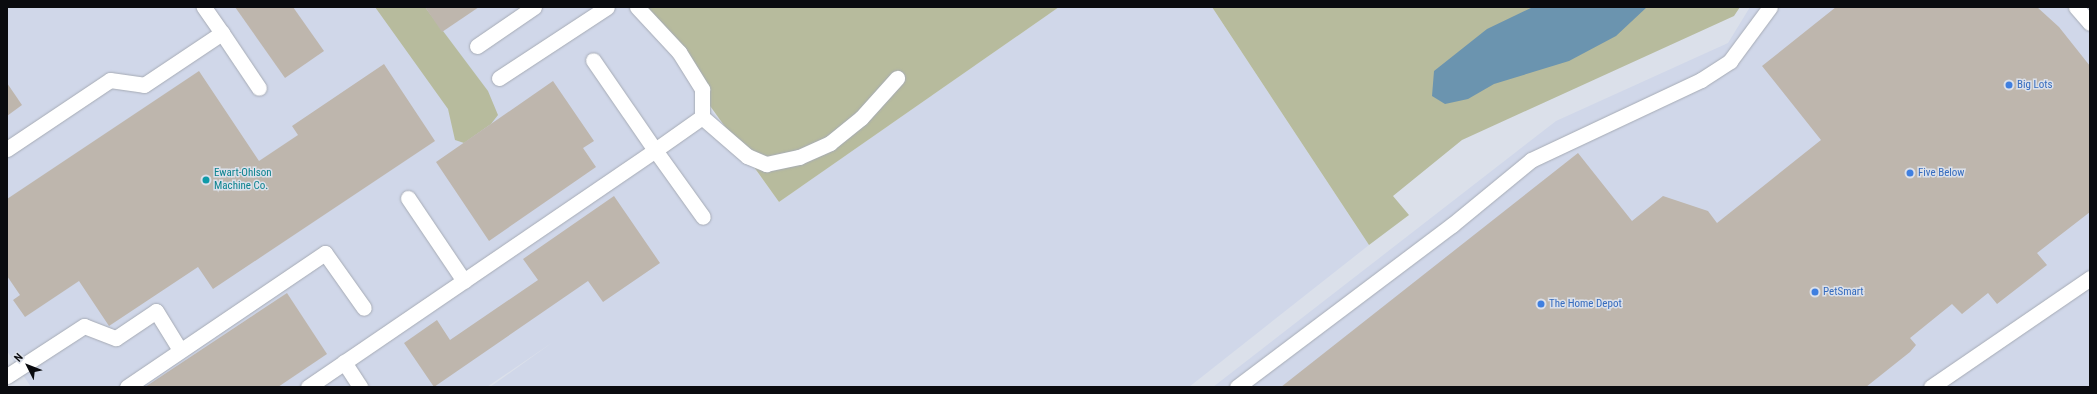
<!DOCTYPE html>
<style>
body{margin:0}
#map{position:relative;width:2097px;height:394px;overflow:hidden;background:#dbe0ea;font-family:"Roboto Condensed",sans-serif}
div>[style]{position:absolute}
.built>*{inset:0;background:#d0d7e9}
.green>*{inset:0;background:#b7bb9d}
.water>*{inset:0;background:#6b94af}
.building>*{inset:0;background:#beb6ad}
.roads{filter:drop-shadow(0 0 1px #a6abb5) drop-shadow(0 0 1px #a6abb5)}
.service>*{height:15px;margin:-7.5px;padding:0 7.5px;transform-origin:7.5px;border-radius:7.5px;background:#fff}
.dots>*{width:11px;height:11px;translate:-50% -50%;box-sizing:border-box;border:2px solid #dbe0ea;border-radius:50%}
span{translate:-50% -50%;white-space:nowrap;text-align:center;line-height:1.15;-webkit-text-stroke:3px #dbe0ea;paint-order:stroke}
.shop-label{font-size:11px;color:#366cbe}
.left{translate:0 -50%;text-align:left}
.culture-label{font-size:11px;color:#0d838f}
.frame{position:absolute;inset:0;border:8px solid #0a0b0f;pointer-events:none}
.north{position:absolute;left:8px;top:346px;width:40px;height:40px;-webkit-text-stroke:3px #dbe0ea;paint-order:stroke;rotate:312deg;font-size:11px;font-weight:700;line-height:16px;text-align:center;color:#0a0b0f}
.north::after{content:'';display:block;margin:auto;width:14px;height:18px;background:#0a0b0f;clip-path:polygon(50% 0,100% 100%,50% 72%,0 100%)}
</style>
<div id="map">
<div class="built">
<div style="clip-path:polygon(7px 7px,636px 7px,779px 202px,1059px 7px,1212px 7px,1369px 245px,1189px 387px,490px 387px,553px 342px,487px 387px,31px 387px,7px 351px)"></div>
<div style="clip-path:polygon(1750px 7px,2090px 7px,2090px 387px,1213px 387px,1556px 121px,1728px 43px)"></div>
</div>
<div class="green">
<div style="clip-path:polygon(375px 7px,425px 7px,488px 91px,498px 115px,491px 124px,464px 143px,455px 140px,448px 109px)"></div>
<div style="clip-path:polygon(639px 7px,1059px 7px,779px 202px)"></div>
<div style="clip-path:polygon(1212px 7px,1740px 7px,1734px 16px,1462px 140px,1393px 196px,1409px 215px,1369px 245px)"></div>
</div>
<div class="water">
<div style="clip-path:polygon(1533px 7px,1647px 7px,1616px 36px,1569px 61px,1494px 84px,1468px 99px,1445px 104px,1432px 96px,1434px 71px,1487px 29px)"></div>
</div>
<div class="building">
<div style="clip-path:polygon(235px 7px,293px 7px,324px 51px,285px 78px)"></div>
<div style="clip-path:polygon(425px 7px,479px 7px,442px 32px)"></div>
<div style="clip-path:polygon(1836px 7px,2037px 7px,2059px 27px,2090px 66px,2090px 212px,2037px 253px,2047px 265px,1997px 304px,1988px 293px,1962px 314px,1952px 304px,1910px 338px,1916px 345px,1910px 352px,1866px 387px,1281px 387px,1578px 153px,1632px 221px,1663px 196px,1708px 211px,1717px 223px,1821px 140px,1762px 66px)"></div>
<div style="clip-path:polygon(384px 64px,435px 141px,213px 289px,198px 267px,109px 326px,79px 281px,25px 317px,13px 300px,20px 295px,7px 276px,7px 199px,199px 71px,259px 161px,298px 135px,292px 126px)"></div>
<div style="clip-path:polygon(553px 81px,594px 141px,583px 148px,596px 167px,489px 241px,436px 162px)"></div>
<div style="clip-path:polygon(7px 83px,22px 105px,7px 116px)"></div>
<div style="clip-path:polygon(614px 196px,660px 263px,603px 302px,588px 281px,434px 387px,404px 343px,437px 320px,450px 340px,538px 280px,523px 259px)"></div>
<div style="clip-path:polygon(287px 293px,327px 354px,278px 387px,145px 387px)"></div>
</div>
<div class="roads">
<div class="service">
<div style="left:637px;top:7px;width:62px;rotate:47deg"></div>
<div style="left:679px;top:52px;width:44px;rotate:58.1deg"></div>
<div style="left:702px;top:89px;width:28px;rotate:90deg"></div>
<div style="left:702px;top:117px;width:57px;rotate:144.9deg"></div>
<div style="left:655px;top:150px;width:82px;rotate:54.4deg"></div>
<div style="left:2076px;top:7px;width:21px;rotate:49deg"></div>
<div style="left:222px;top:33px;width:66px;rotate:56.1deg"></div>
<div style="left:477px;top:46px;width:69px;rotate:-34.4deg"></div>
<div style="left:499px;top:78px;width:129px;rotate:-33.3deg"></div>
<div style="left:702px;top:117px;width:60px;rotate:40.9deg"></div>
<div style="left:747px;top:156px;width:21px;rotate:23deg"></div>
<div style="left:766px;top:164px;width:34px;rotate:-12deg"></div>
<div style="left:799px;top:157px;width:34px;rotate:-24deg"></div>
<div style="left:830px;top:143px;width:40px;rotate:-39deg"></div>
<div style="left:861px;top:118px;width:54px;rotate:-48deg"></div>
<div style="left:7px;top:149px;width:124px;rotate:-33.8deg"></div>
<div style="left:110px;top:80px;width:34px;rotate:8deg"></div>
<div style="left:144px;top:85px;width:94px;rotate:-33.7deg"></div>
<div style="left:222px;top:33px;width:32px;rotate:-125deg"></div>
<div style="left:408px;top:198px;width:100px;rotate:56deg"></div>
<div style="left:344px;top:362px;width:30px;rotate:57deg"></div>
<div style="left:7px;top:376px;width:92px;rotate:-33deg"></div>
<div style="left:84px;top:326px;width:34px;rotate:21deg"></div>
<div style="left:116px;top:338px;width:48px;rotate:-34deg"></div>
<div style="left:156px;top:311px;width:46px;rotate:58.4deg"></div>
<div style="left:127px;top:387px;width:239px;rotate:-34.1deg"></div>
<div style="left:325px;top:253px;width:67px;rotate:54.7deg"></div>
<div style="left:308px;top:387px;width:420px;rotate:-34.3deg"></div>
<div style="left:655px;top:150px;width:109px;rotate:-124.6deg"></div>
<div style="left:1237px;top:387px;width:269px;rotate:-37deg"></div>
<div style="left:1452px;top:225px;width:102px;rotate:-39.4deg"></div>
<div style="left:1531px;top:160px;width:188px;rotate:-25.2deg"></div>
<div style="left:1701px;top:80px;width:35px;rotate:-33deg"></div>
<div style="left:1730px;top:61px;width:67px;rotate:-53.5deg"></div>
<div style="left:1931px;top:387px;width:193px;rotate:-34.4deg"></div>
</div>
</div>
<div class="dots">
<div style="left:2009px;top:85px;background:#3f7fe0"></div>
<div style="left:1910px;top:173px;background:#3f7fe0"></div>
<div style="left:206px;top:180px;background:#0f9aa8"></div>
<div style="left:1815px;top:292px;background:#3f7fe0"></div>
<div style="left:1541px;top:304px;background:#3f7fe0"></div>
</div>
<div class="shop-label">
<span class="left" style="left:2017px;top:85px">Big Lots</span>
<span class="left" style="left:1918px;top:173px">Five Below</span>
<span class="left" style="left:1823px;top:292px">PetSmart</span>
<span class="left" style="left:1549px;top:304px">The Home Depot</span>
</div>
<div class="culture-label">
<span class="left" style="left:214px;top:180px">Ewart-Ohlson<br>Machine Co.</span>
</div>
<div class="frame"></div>
<div class="north">N</div>
</div>
